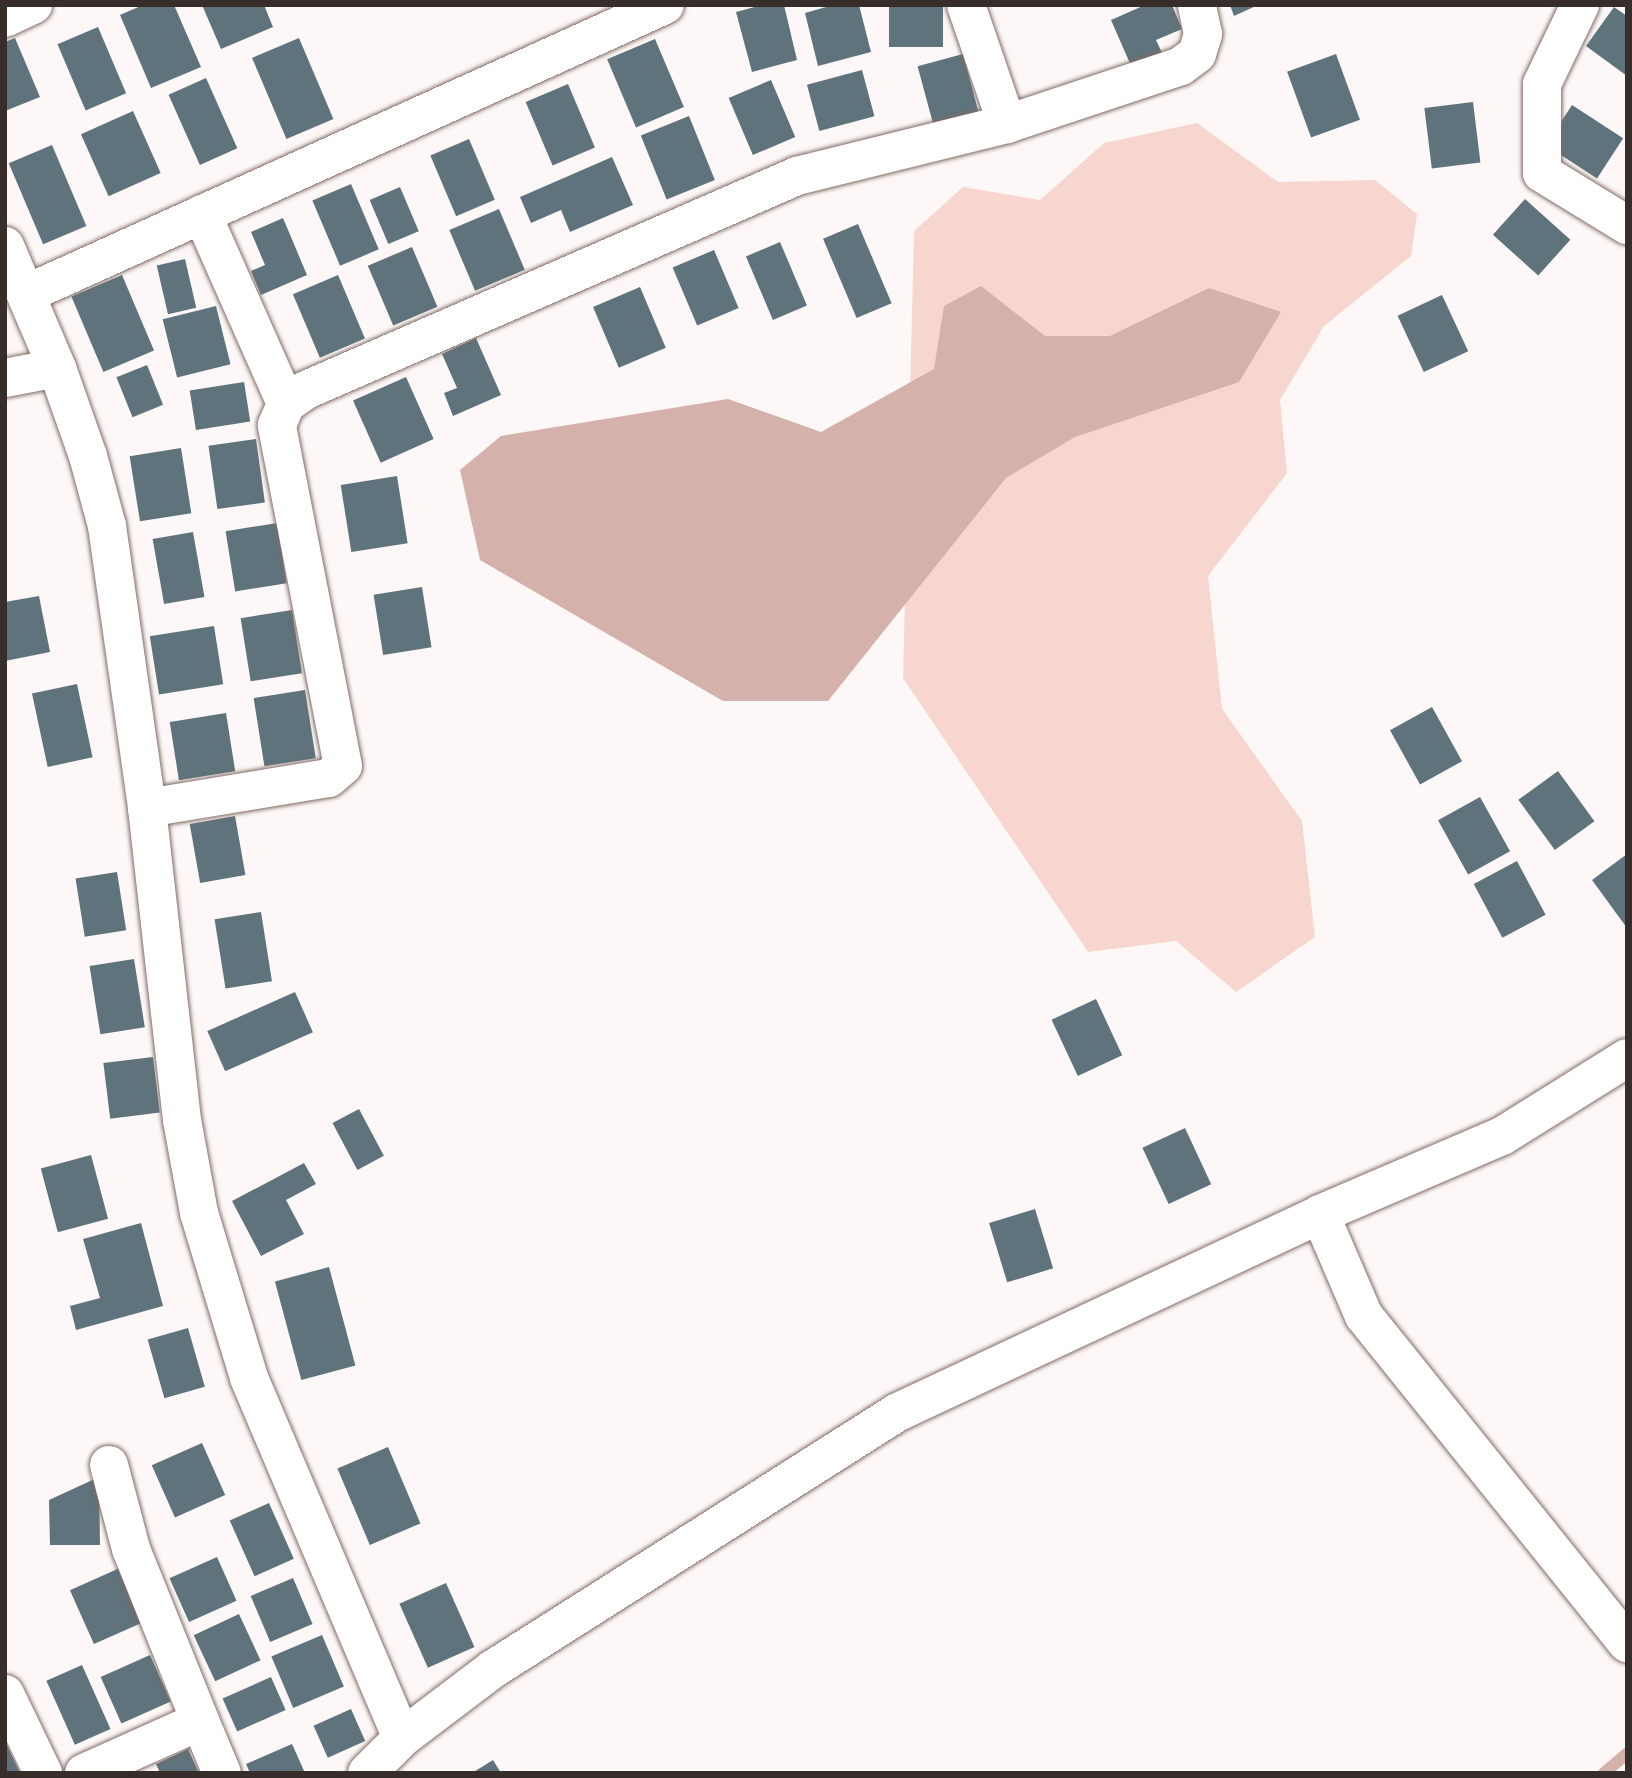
<!DOCTYPE html>
<style>
body{margin:0}
#map{position:relative;width:1632px;height:1778px;overflow:hidden;background:#fdf8f7;font-family:"Work Sans",sans-serif}
div>[style]{position:absolute}
.green>*{inset:0;background:#f6d6cf}
.water>*{inset:0;background:#d4b1aa}
.stream>*{height:12px;margin:-6px;padding:0 6px;transform-origin:6px;border-radius:6px;background:#d4b1aa}
.building>*{inset:0;background:#5e737b;transform-origin:0 0}
.roads{filter:drop-shadow(0 0 2px #806b66) drop-shadow(0 0 2px #806b66)}
.street>*{height:38px;margin:-19px;padding:0 19px;transform-origin:19px;border-radius:19px;background:#fff}
.secondary>*{height:38px;margin:-19px;padding:0 19px;transform-origin:19px;border-radius:19px;background:#fff}
span{translate:-50% -50%;white-space:nowrap;text-align:center;line-height:1.15;-webkit-text-stroke:7px #fdf8f7;paint-order:stroke}
.frame{position:absolute;inset:0;border:7px solid #372d2b;pointer-events:none}
</style>
<div id="map">
<div class="green">
<div style="clip-path:polygon(1197px 123px,1278px 182px,1375px 180px,1417px 214px,1411px 256px,1324px 326px,1280px 400px,1287px 473px,1208px 576px,1222px 709px,1302px 821px,1315px 937px,1236px 992px,1176px 941px,1088px 952px,903px 678px,914px 231px,963px 187px,1040px 200px,1104px 143px)"></div>
</div>
<div class="water">
<div style="clip-path:polygon(981px 286px,1045px 336px,1110px 336px,1209px 288px,1281px 312px,1239px 382px,1075px 437px,1006px 478px,828px 701px,723px 701px,480px 560px,460px 470px,501px 436px,728px 399px,821px 432px,934px 369px,944px 306px)"></div>
</div>
<div class="stream">
<div style="left:1604px;top:1773px;width:30px;rotate:-40deg"></div>
</div>
<div class="building">
<div style="clip-path:polygon(143px 5px,174px 5px,201px 67px,151px 88px,120px 15px)"></div>
<div style="clip-path:polygon(202px 5px,264px 5px,273px 27px,221px 49px)"></div>
<div style="clip-path:polygon(762px 5px,784px 5px,797px 60px,752px 72px,736px 12px)"></div>
<div style="clip-path:polygon(833px 5px,859px 5px,871px 52px,818px 66px,805px 13px)"></div>
<div style="left:889px;top:5px;width:54px;height:42px"></div>
<div style="clip-path:polygon(1145px 5px,1172px 5px,1182px 29px,1156px 40px,1163px 55px,1132px 68px,1111px 20px)"></div>
<div style="clip-path:polygon(1230px 5px,1258px 5px,1234px 16px)"></div>
<div style="clip-path:polygon(1614px 7px,1627px 16px,1627px 76px,1586px 46px)"></div>
<div style="left:98px;top:27px;width:72px;height:44px;rotate:67deg"></div>
<div style="clip-path:polygon(15px 38px,40px 97px,5px 111px,5px 42px)"></div>
<div style="left:299px;top:38px;width:88px;height:51px;rotate:67deg"></div>
<div style="left:655px;top:39px;width:74px;height:52px;rotate:67deg"></div>
<div style="left:963px;top:54px;width:60px;height:47px;rotate:75deg"></div>
<div style="left:1336px;top:54px;width:70px;height:52px;rotate:70deg"></div>
<div style="left:862px;top:70px;width:48px;height:57px;rotate:75deg"></div>
<div style="left:206px;top:78px;width:77px;height:41px;rotate:66deg"></div>
<div style="left:771px;top:80px;width:62px;height:46px;rotate:67deg"></div>
<div style="left:568px;top:84px;width:69px;height:46px;rotate:67deg"></div>
<div style="left:1473px;top:102px;width:61px;height:49px;rotate:83deg"></div>
<div style="left:1572px;top:105px;width:61px;height:48px;rotate:33deg"></div>
<div style="left:133px;top:111px;width:68px;height:57px;rotate:66deg"></div>
<div style="left:689px;top:116px;width:69px;height:52px;rotate:68deg"></div>
<div style="left:469px;top:139px;width:66px;height:42px;rotate:67deg"></div>
<div style="left:52px;top:145px;width:88px;height:47px;rotate:67deg"></div>
<div style="clip-path:polygon(612px 157px,633px 205px,570px 232px,561px 210px,531px 223px,520px 197px)"></div>
<div style="left:351px;top:184px;width:71px;height:42px;rotate:67deg"></div>
<div style="left:400px;top:187px;width:48px;height:33px;rotate:67deg"></div>
<div style="left:1525px;top:199px;width:61px;height:48px;rotate:42deg"></div>
<div style="left:499px;top:209px;width:66px;height:54px;rotate:67deg"></div>
<div style="clip-path:polygon(283px 218px,307px 275px,261px 295px,251px 271px,265px 265px,251px 232px)"></div>
<div style="left:858px;top:224px;width:86px;height:38px;rotate:67deg"></div>
<div style="left:780px;top:242px;width:69px;height:37px;rotate:67deg"></div>
<div style="left:412px;top:247px;width:65px;height:48px;rotate:67deg"></div>
<div style="left:714px;top:250px;width:63px;height:45px;rotate:67deg"></div>
<div style="left:185px;top:259px;width:50px;height:29px;rotate:77deg"></div>
<div style="left:122px;top:275px;width:82px;height:55px;rotate:67deg"></div>
<div style="left:338px;top:275px;width:69px;height:49px;rotate:67deg"></div>
<div style="left:640px;top:287px;width:66px;height:51px;rotate:67deg"></div>
<div style="left:1442px;top:295px;width:62px;height:49px;rotate:65deg"></div>
<div style="left:216px;top:306px;width:60px;height:55px;rotate:76deg"></div>
<div style="clip-path:polygon(476px 338px,501px 395px,453px 416px,444px 393px,457px 388px,442px 354px)"></div>
<div style="left:147px;top:365px;width:43px;height:33px;rotate:68deg"></div>
<div style="left:406px;top:377px;width:68px;height:58px;rotate:66deg"></div>
<div style="left:244px;top:382px;width:40px;height:55px;rotate:81deg"></div>
<div style="left:256px;top:439px;width:64px;height:48px;rotate:82deg"></div>
<div style="left:181px;top:448px;width:66px;height:52px;rotate:81deg"></div>
<div style="left:397px;top:476px;width:68px;height:57px;rotate:81deg"></div>
<div style="left:277px;top:523px;width:61px;height:52px;rotate:81deg"></div>
<div style="left:193px;top:532px;width:66px;height:41px;rotate:80deg"></div>
<div style="left:422px;top:587px;width:61px;height:49px;rotate:81deg"></div>
<div style="clip-path:polygon(39px 596px,50px 652px,5px 661px,5px 602px)"></div>
<div style="left:292px;top:610px;width:64px;height:52px;rotate:81deg"></div>
<div style="left:214px;top:626px;width:59px;height:65px;rotate:81deg"></div>
<div style="left:77px;top:684px;width:75px;height:46px;rotate:78deg"></div>
<div style="left:305px;top:690px;width:69px;height:52px;rotate:81deg"></div>
<div style="left:1432px;top:707px;width:62px;height:48px;rotate:61deg"></div>
<div style="left:226px;top:713px;width:59px;height:57px;rotate:81deg"></div>
<div style="left:1558px;top:771px;width:62px;height:49px;rotate:54deg"></div>
<div style="left:1480px;top:797px;width:62px;height:48px;rotate:61deg"></div>
<div style="left:235px;top:816px;width:60px;height:46px;rotate:80deg"></div>
<div style="clip-path:polygon(1627px 854px,1627px 928px,1592px 880px)"></div>
<div style="left:1517px;top:861px;width:61px;height:49px;rotate:62deg"></div>
<div style="left:117px;top:872px;width:59px;height:42px;rotate:81deg"></div>
<div style="left:261px;top:912px;width:70px;height:47px;rotate:81deg"></div>
<div style="left:134px;top:959px;width:69px;height:45px;rotate:81deg"></div>
<div style="left:295px;top:992px;width:44px;height:96px;rotate:66deg"></div>
<div style="left:1096px;top:999px;width:62px;height:49px;rotate:65deg"></div>
<div style="left:153px;top:1057px;width:56px;height:50px;rotate:83deg"></div>
<div style="left:359px;top:1109px;width:53px;height:30px;rotate:62deg"></div>
<div style="left:1185px;top:1128px;width:62px;height:47px;rotate:65deg"></div>
<div style="left:91px;top:1155px;width:66px;height:52px;rotate:75deg"></div>
<div style="clip-path:polygon(304px 1163px,316px 1184px,286px 1200px,304px 1234px,261px 1256px,232px 1201px)"></div>
<div style="left:1035px;top:1209px;width:62px;height:48px;rotate:73deg"></div>
<div style="clip-path:polygon(141px 1223px,163px 1306px,76px 1330px,70px 1306px,100px 1298px,83px 1239px)"></div>
<div style="left:329px;top:1267px;width:102px;height:56px;rotate:75deg"></div>
<div style="left:188px;top:1328px;width:61px;height:42px;rotate:74deg"></div>
<div style="left:202px;top:1443px;width:57px;height:55px;rotate:66deg"></div>
<div style="left:388px;top:1447px;width:83px;height:55px;rotate:67deg"></div>
<div style="clip-path:polygon(99px 1477px,100px 1545px,50px 1545px,49px 1500px)"></div>
<div style="left:269px;top:1503px;width:61px;height:43px;rotate:66deg"></div>
<div style="left:217px;top:1557px;width:48px;height:52px;rotate:66deg"></div>
<div style="left:122px;top:1567px;width:59px;height:57px;rotate:66deg"></div>
<div style="left:293px;top:1578px;width:50px;height:46px;rotate:67deg"></div>
<div style="left:446px;top:1583px;width:70px;height:51px;rotate:66deg"></div>
<div style="left:239px;top:1614px;width:51px;height:50px;rotate:65deg"></div>
<div style="left:322px;top:1635px;width:56px;height:55px;rotate:67deg"></div>
<div style="left:150px;top:1655px;width:51px;height:54px;rotate:66deg"></div>
<div style="left:82px;top:1665px;width:70px;height:39px;rotate:66deg"></div>
<div style="left:271px;top:1677px;width:36px;height:53px;rotate:66deg"></div>
<div style="left:351px;top:1709px;width:35px;height:41px;rotate:66deg"></div>
<div style="clip-path:polygon(5px 1741px,20px 1773px,5px 1773px)"></div>
<div style="clip-path:polygon(292px 1744px,305px 1773px,250px 1773px,246px 1764px)"></div>
<div style="clip-path:polygon(188px 1749px,199px 1773px,160px 1773px,156px 1764px)"></div>
<div style="clip-path:polygon(493px 1760px,501px 1773px,472px 1773px)"></div>
</div>
<div class="roads">
<div class="street">
<div style="left:966px;top:5px;width:126px;rotate:71deg"></div>
<div style="left:1580px;top:5px;width:88px;rotate:115.7deg"></div>
<div style="left:1542px;top:84px;width:89px;rotate:90deg"></div>
<div style="left:1542px;top:173px;width:100px;rotate:31.5deg"></div>
<div style="left:5px;top:18px;width:31px;rotate:-25deg"></div>
<div style="left:202px;top:214px;width:208px;rotate:66.1deg"></div>
<div style="left:5px;top:246px;width:133px;rotate:66.9deg"></div>
<div style="left:57px;top:368px;width:93px;rotate:70.6deg"></div>
<div style="left:88px;top:456px;width:73px;rotate:74.8deg"></div>
<div style="left:107px;top:526px;width:285px;rotate:81.9deg"></div>
<div style="left:147px;top:808px;width:314px;rotate:83.6deg"></div>
<div style="left:182px;top:1120px;width:95px;rotate:79.6deg"></div>
<div style="left:199px;top:1213px;width:172px;rotate:73.1deg"></div>
<div style="left:249px;top:1378px;width:391px;rotate:67deg"></div>
<div style="left:26px;top:294px;width:701px;rotate:-24.34deg"></div>
<div style="left:5px;top:378px;width:53px;rotate:-10.9deg"></div>
<div style="left:147px;top:808px;width:184px;rotate:-9.4deg"></div>
<div style="left:329px;top:778px;width:18px;rotate:-41deg"></div>
<div style="left:343px;top:766px;width:347px;rotate:-101deg"></div>
<div style="left:277px;top:425px;width:23px;rotate:-67deg"></div>
<div style="left:286px;top:404px;width:24px;rotate:-35deg"></div>
<div style="left:306px;top:390px;width:536px;rotate:-23.55deg"></div>
<div style="left:797px;top:176px;width:216px;rotate:-13.9deg"></div>
<div style="left:1007px;top:124px;width:183px;rotate:-18.4deg"></div>
<div style="left:1181px;top:66px;width:20px;rotate:-37deg"></div>
<div style="left:1197px;top:54px;width:21px;rotate:-73deg"></div>
<div style="left:1203px;top:34px;width:30px;rotate:-102deg"></div>
<div style="left:109px;top:1465px;width:87px;rotate:75.3deg"></div>
<div style="left:131px;top:1549px;width:185px;rotate:68.1deg"></div>
<div style="left:5px;top:1694px;width:88px;rotate:64.3deg"></div>
<div style="left:84px;top:1773px;width:127px;rotate:-24.1deg"></div>
<div style="left:200px;top:1721px;width:56px;rotate:67.1deg"></div>
<div style="left:367px;top:1773px;width:49px;rotate:-45deg"></div>
<div style="left:402px;top:1738px;width:114px;rotate:-37.2deg"></div>
<div style="left:493px;top:1669px;width:477px;rotate:-32.4deg"></div>
<div style="left:896px;top:1413px;width:468px;rotate:-25.1deg"></div>
<div style="left:1320px;top:1214px;width:111px;rotate:66.7deg"></div>
<div style="left:1364px;top:1316px;width:420px;rotate:51.2deg"></div>
</div>
<div class="secondary">
<div style="left:1320px;top:1214px;width:198px;rotate:-23.2deg"></div>
<div style="left:1502px;top:1136px;width:147px;rotate:-32deg"></div>
</div>
</div>
<div class="frame"></div>
</div>
